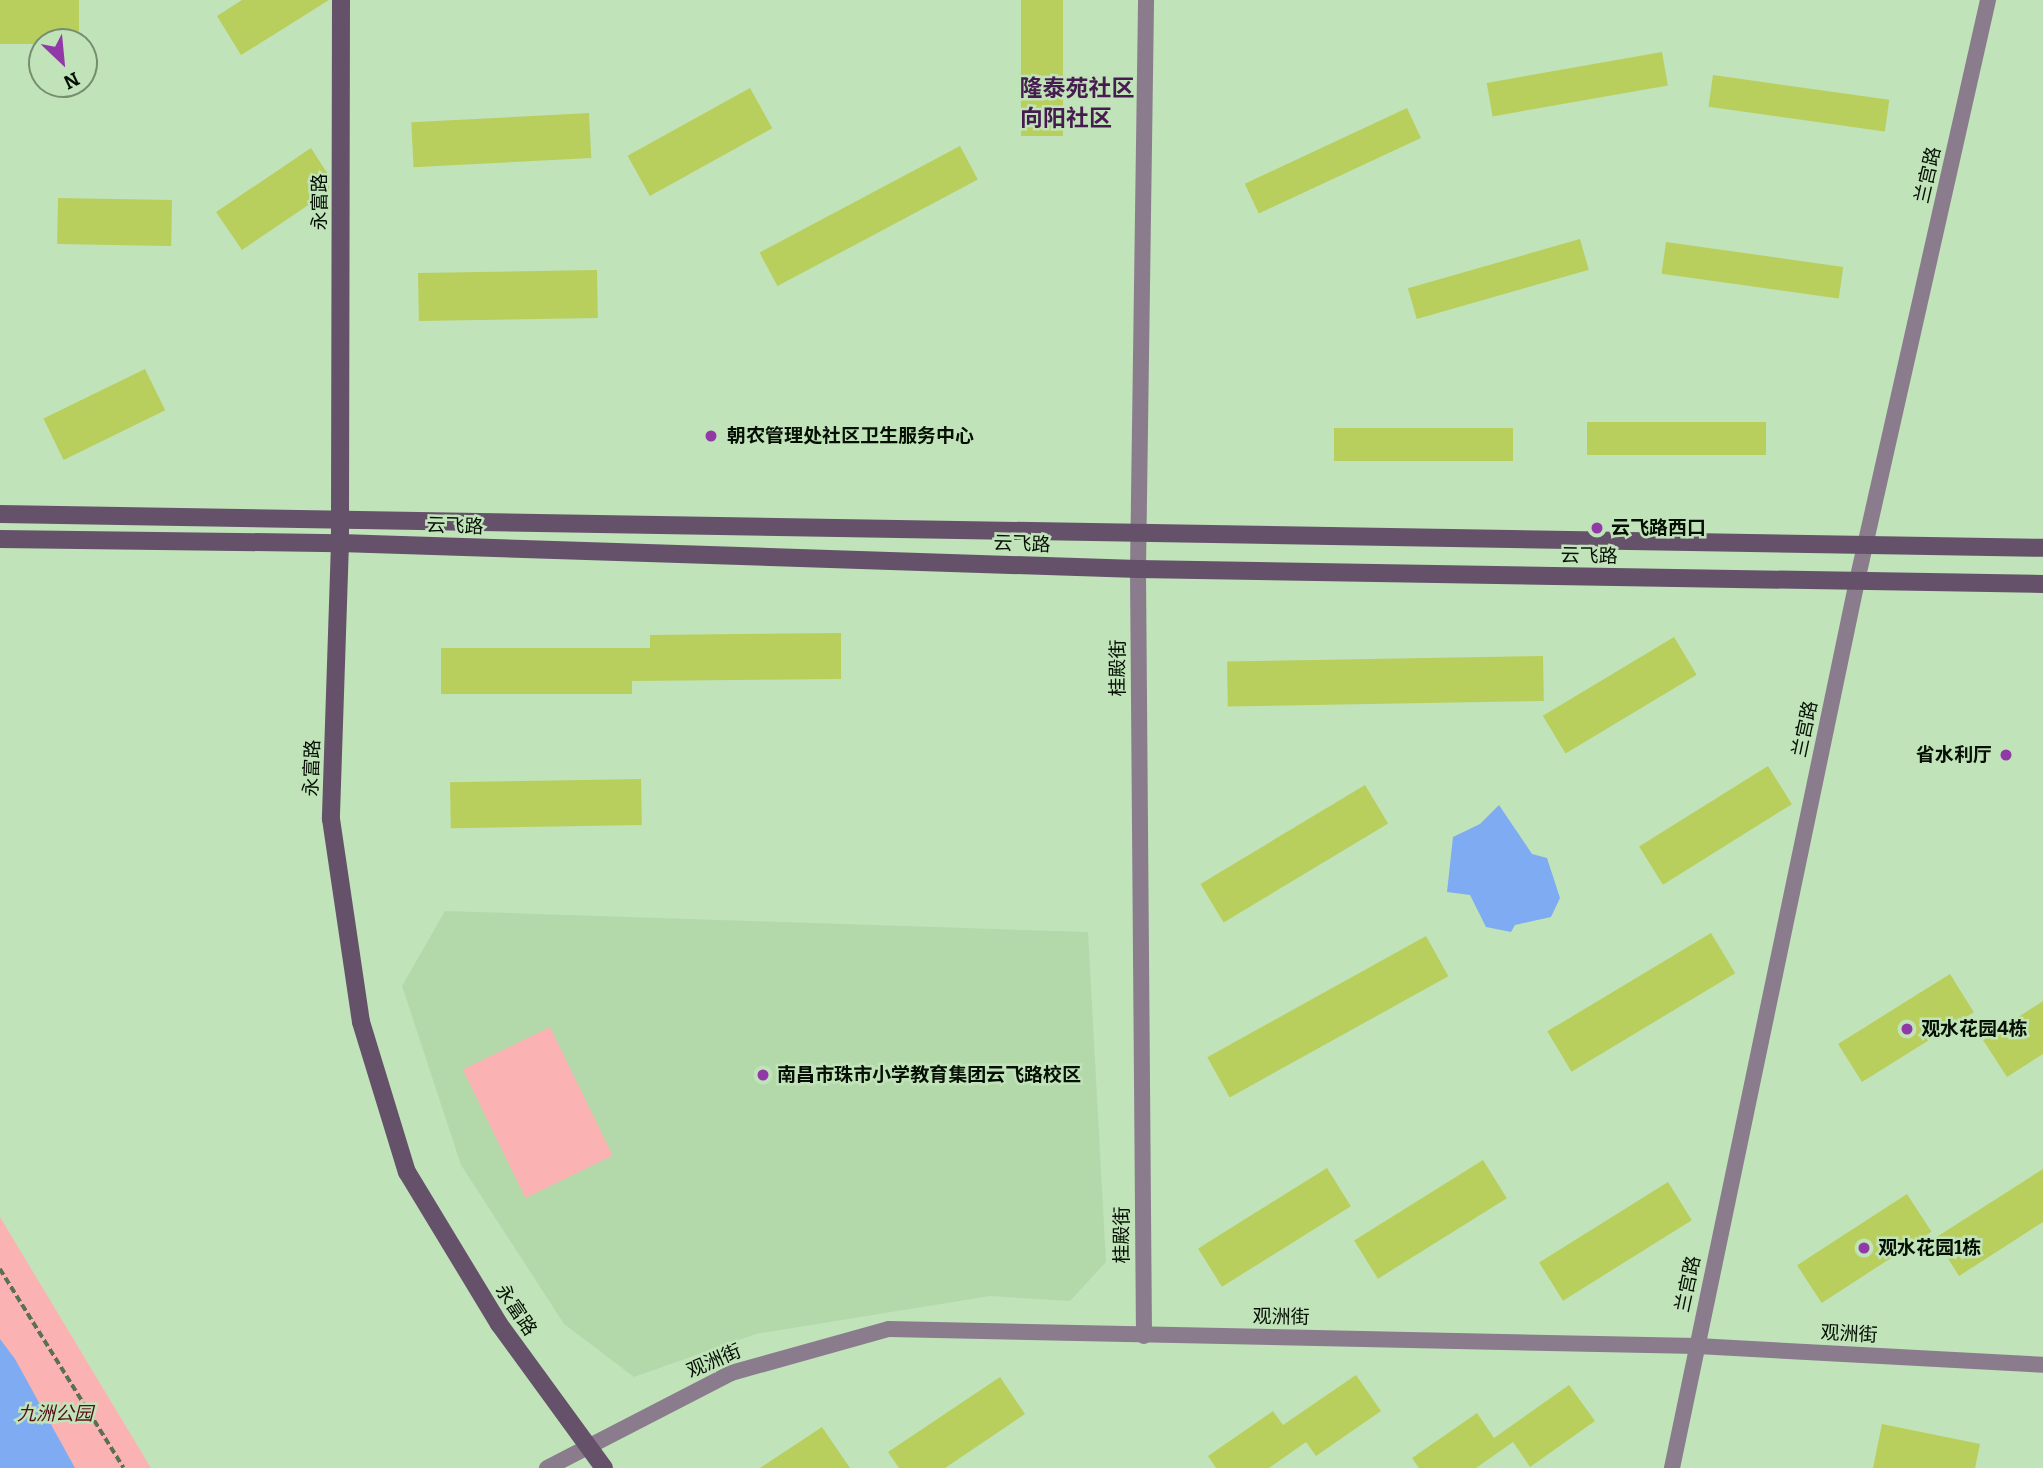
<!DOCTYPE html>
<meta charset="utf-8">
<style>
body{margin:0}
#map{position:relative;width:2043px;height:1468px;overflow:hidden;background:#c1e3b9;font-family:Bitter,"Noto Sans SC",serif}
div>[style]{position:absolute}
.built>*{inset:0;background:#b3d9aa}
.green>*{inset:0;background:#fab3b2;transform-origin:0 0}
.water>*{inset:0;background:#7eabf2}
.building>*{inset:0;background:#b8cf5d;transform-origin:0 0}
.path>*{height:3.5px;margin-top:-1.75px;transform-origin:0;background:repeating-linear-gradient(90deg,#5a6f55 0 7px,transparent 0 10.5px)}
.street>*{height:16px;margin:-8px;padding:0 8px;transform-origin:8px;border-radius:8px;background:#8a7c8d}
.secondary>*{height:18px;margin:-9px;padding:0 9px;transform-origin:9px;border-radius:9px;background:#65526a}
.dots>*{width:19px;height:19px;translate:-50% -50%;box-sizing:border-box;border:4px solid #c1e3b9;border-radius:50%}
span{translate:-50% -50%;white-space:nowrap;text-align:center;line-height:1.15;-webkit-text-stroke:5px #c1e3b9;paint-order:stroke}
.street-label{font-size:19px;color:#050f03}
.poi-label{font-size:19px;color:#050f03;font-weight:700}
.left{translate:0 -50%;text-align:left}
.right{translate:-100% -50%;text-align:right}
.park-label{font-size:19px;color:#570e18;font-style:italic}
.quarter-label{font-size:23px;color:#461c50;font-weight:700}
.north{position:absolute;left:28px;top:28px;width:70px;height:70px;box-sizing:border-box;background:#c1e3b9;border:2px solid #768e70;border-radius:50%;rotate:154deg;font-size:19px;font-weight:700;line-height:28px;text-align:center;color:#050f03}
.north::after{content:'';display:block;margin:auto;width:24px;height:32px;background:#913aa7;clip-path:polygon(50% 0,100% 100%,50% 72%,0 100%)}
</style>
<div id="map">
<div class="built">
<div style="clip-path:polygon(445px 911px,1088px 932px,1106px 1262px,1070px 1301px,990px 1296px,756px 1334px,634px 1377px,564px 1324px,461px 1165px,402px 986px)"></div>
</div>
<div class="green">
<div style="left:550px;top:1027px;width:143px;height:97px;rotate:64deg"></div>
<div style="clip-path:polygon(0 1217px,151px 1468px,0 1468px)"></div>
</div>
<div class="water">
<div style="clip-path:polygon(1499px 805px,1532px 854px,1547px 858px,1560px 898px,1551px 917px,1515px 925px,1511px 932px,1486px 927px,1470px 895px,1447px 892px,1453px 837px,1480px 824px)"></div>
<div style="clip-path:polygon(0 1339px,15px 1359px,75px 1468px,0 1468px)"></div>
</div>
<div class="building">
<div style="left:0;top:0;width:79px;height:44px"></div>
<div style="clip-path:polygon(242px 0,329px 0,241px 55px,217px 16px)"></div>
<div style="left:1021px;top:0;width:42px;height:136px"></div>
<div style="left:1662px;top:52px;width:34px;height:178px;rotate:80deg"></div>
<div style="left:1713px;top:75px;width:178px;height:32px;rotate:8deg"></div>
<div style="left:750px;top:88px;width:46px;height:140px;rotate:61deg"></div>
<div style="left:1407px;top:108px;width:33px;height:179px;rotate:65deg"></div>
<div style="left:589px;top:113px;width:45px;height:178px;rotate:87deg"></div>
<div style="left:960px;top:146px;width:38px;height:227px;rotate:62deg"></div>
<div style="clip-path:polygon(311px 148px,329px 176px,329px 191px,242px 250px,216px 212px)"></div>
<div style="left:58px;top:198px;width:114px;height:46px;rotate:1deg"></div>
<div style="left:1580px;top:239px;width:32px;height:179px;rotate:74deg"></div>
<div style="left:1666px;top:242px;width:179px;height:32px;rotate:8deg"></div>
<div style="left:597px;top:270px;width:48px;height:179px;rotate:89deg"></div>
<div style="left:145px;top:369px;width:46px;height:113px;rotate:64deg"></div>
<div style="left:1587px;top:422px;width:179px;height:33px"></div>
<div style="left:1334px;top:428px;width:179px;height:33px"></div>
<div style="clip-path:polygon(841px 633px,841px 679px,632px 681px,632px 694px,441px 694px,441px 648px,650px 648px,650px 635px)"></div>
<div style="left:1674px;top:637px;width:44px;height:153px;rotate:59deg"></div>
<div style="left:1543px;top:656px;width:45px;height:316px;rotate:89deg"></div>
<div style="left:1768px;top:766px;width:45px;height:152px;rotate:58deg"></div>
<div style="left:641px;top:779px;width:46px;height:191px;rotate:89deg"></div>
<div style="left:1365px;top:785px;width:45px;height:192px;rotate:59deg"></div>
<div style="left:1711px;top:933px;width:47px;height:191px;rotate:59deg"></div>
<div style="left:1426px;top:936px;width:46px;height:250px;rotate:61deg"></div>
<div style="left:1950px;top:974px;width:45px;height:132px;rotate:58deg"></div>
<div style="clip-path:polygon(2043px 1001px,2043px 1054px,2007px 1077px,1983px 1040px)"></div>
<div style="left:1483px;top:1160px;width:45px;height:152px;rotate:58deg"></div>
<div style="left:1327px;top:1168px;width:45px;height:152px;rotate:58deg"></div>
<div style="clip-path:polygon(2043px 1169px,2043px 1222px,1959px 1276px,1935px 1238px)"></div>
<div style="left:1668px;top:1182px;width:45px;height:152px;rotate:58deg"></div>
<div style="left:1907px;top:1194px;width:45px;height:131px;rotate:57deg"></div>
<div style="clip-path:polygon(1356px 1375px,1381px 1411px,1316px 1456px,1306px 1442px,1269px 1468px,1216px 1468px,1208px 1456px,1273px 1411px,1283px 1425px)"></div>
<div style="clip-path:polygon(1000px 1377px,1025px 1414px,945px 1468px,899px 1468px,888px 1452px)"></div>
<div style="clip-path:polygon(1569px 1385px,1595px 1421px,1530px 1467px,1513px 1442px,1476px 1468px,1419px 1468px,1412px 1458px,1477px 1413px,1494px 1438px)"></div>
<div style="clip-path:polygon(1882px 1424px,1980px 1444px,1975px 1468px,1873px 1468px)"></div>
<div style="clip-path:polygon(822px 1427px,850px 1468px,760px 1468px)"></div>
</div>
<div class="path">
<div style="left:0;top:1269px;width:234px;rotate:58.1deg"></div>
</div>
<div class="street">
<div style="left:1144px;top:1336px;width:767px;rotate:-90.45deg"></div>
<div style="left:1138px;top:569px;width:569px;rotate:-89.19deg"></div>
<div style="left:547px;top:1468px;width:207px;rotate:-27.3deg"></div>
<div style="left:731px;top:1373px;width:164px;rotate:-15.6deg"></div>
<div style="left:889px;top:1329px;width:808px;rotate:1.21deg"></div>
<div style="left:1697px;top:1346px;width:347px;rotate:3.1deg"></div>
<div style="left:1672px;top:1468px;width:906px;rotate:-78.22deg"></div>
<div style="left:1857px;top:581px;width:596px;rotate:-77.29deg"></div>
</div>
<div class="secondary">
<div style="left:341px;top:0;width:543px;rotate:90.11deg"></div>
<div style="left:340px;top:543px;width:276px;rotate:91.9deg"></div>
<div style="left:331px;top:819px;width:205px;rotate:81.6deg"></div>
<div style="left:361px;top:1022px;width:157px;rotate:73deg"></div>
<div style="left:407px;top:1172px;width:178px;rotate:58.8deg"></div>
<div style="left:499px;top:1324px;width:178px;rotate:53.9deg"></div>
<div style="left:0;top:514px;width:2043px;rotate:0.95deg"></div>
<div style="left:0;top:539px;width:340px;rotate:0.7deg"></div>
<div style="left:340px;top:543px;width:798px;rotate:1.87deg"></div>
<div style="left:1138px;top:569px;width:905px;rotate:0.95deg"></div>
</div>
<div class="dots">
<div style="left:711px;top:436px;background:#913aa7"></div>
<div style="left:1597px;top:528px;background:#913aa7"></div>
<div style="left:2006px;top:755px;background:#913aa7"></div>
<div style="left:1907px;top:1029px;background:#913aa7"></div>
<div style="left:763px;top:1075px;background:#913aa7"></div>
<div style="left:1864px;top:1248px;background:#913aa7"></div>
</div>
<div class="street-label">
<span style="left:1928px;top:175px;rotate:-77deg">兰宫路</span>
<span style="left:320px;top:202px;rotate:-90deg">永富路</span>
<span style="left:455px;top:526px;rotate:2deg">云飞路</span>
<span style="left:1022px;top:544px;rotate:2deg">云飞路</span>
<span style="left:1589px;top:556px;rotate:1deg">云飞路</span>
<span style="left:1118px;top:668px;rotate:-90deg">桂殿街</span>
<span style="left:1805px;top:729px;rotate:-78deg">兰宫路</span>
<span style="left:312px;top:768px;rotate:-88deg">永富路</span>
<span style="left:1122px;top:1235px;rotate:-90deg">桂殿街</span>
<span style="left:1688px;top:1284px;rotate:-78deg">兰宫路</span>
<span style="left:516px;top:1310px;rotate:56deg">永富路</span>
<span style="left:1281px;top:1317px;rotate:1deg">观洲街</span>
<span style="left:1849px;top:1334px;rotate:3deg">观洲街</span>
<span style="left:714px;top:1361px;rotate:-23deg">观洲街</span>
</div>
<div class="poi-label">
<span class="left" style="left:727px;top:436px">朝农管理处社区卫生服务中心</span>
<span class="left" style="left:1611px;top:528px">云飞路西口</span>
<span class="right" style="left:1992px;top:755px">省水利厅</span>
<span class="left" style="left:1921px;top:1029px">观水花园4栋</span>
<span class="left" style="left:777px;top:1075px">南昌市珠市小学教育集团云飞路校区</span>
<span class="left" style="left:1878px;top:1248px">观水花园1栋</span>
</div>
<div class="park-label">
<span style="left:55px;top:1414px">九洲公园</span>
</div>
<div class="quarter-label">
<span style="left:1077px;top:88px">隆泰苑社区</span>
<span style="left:1066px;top:118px">向阳社区</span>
</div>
<div class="north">N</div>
</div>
